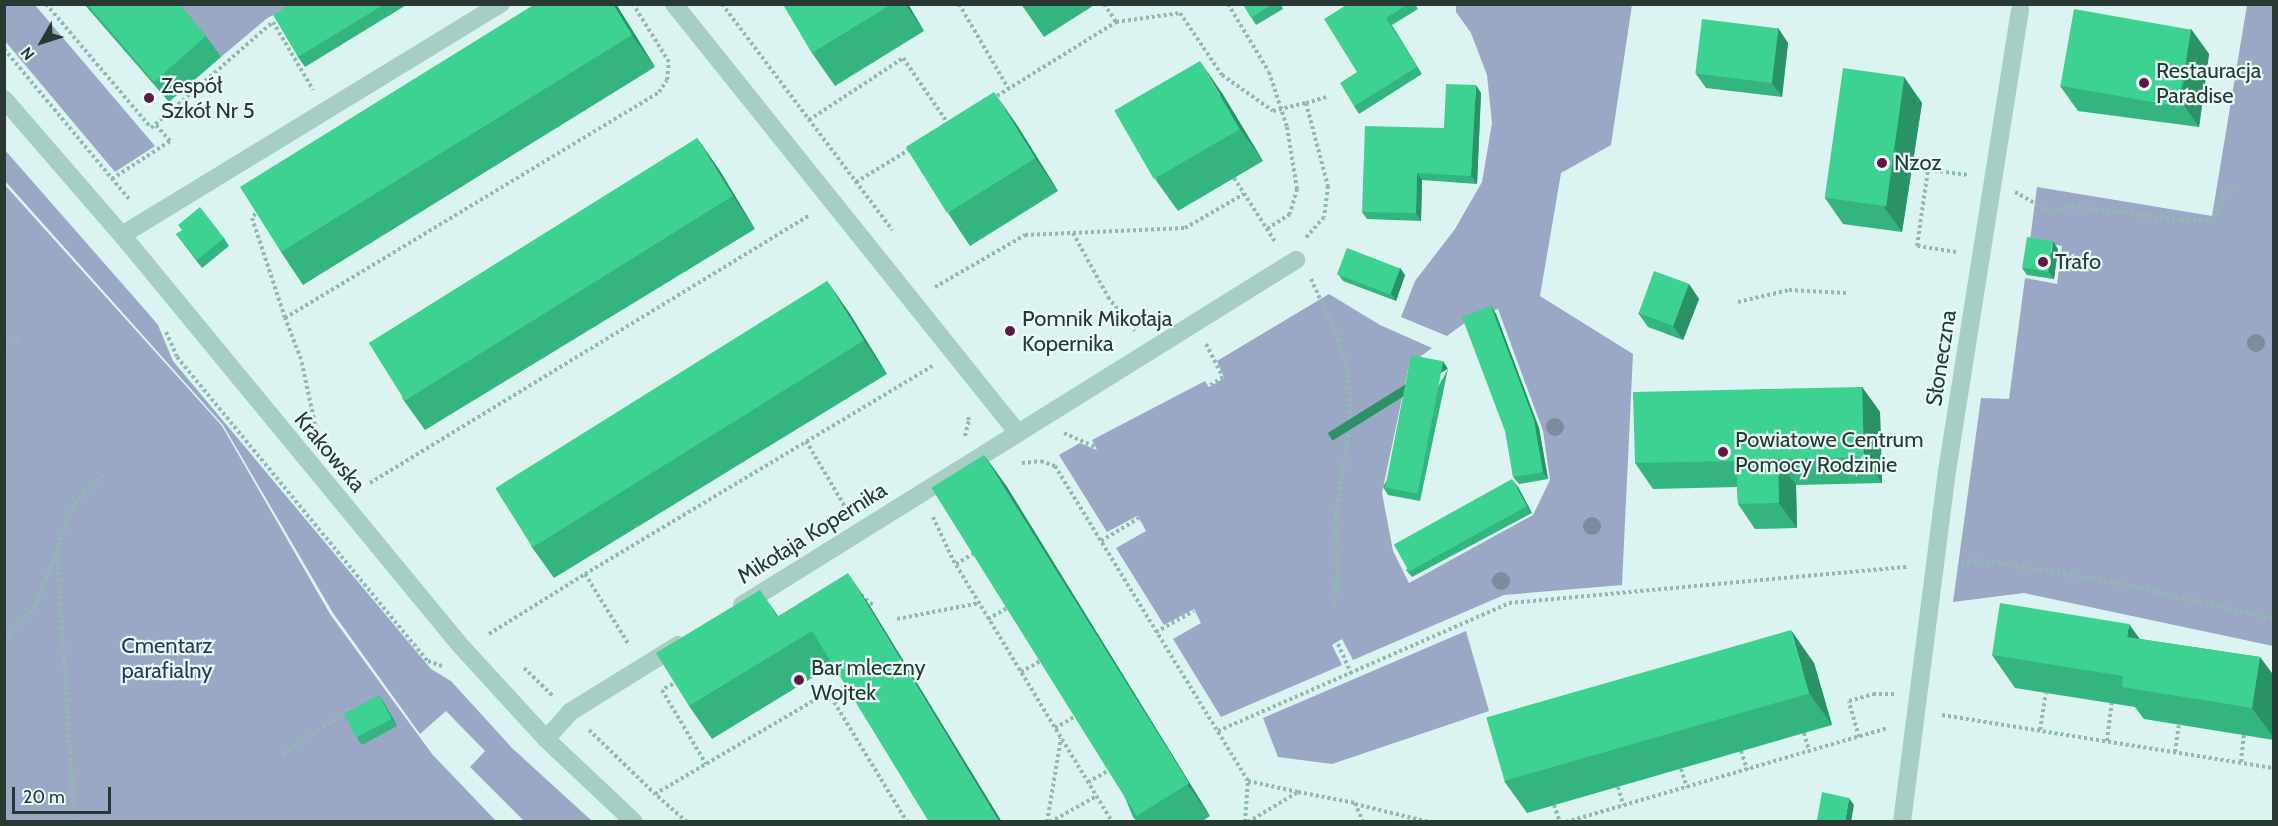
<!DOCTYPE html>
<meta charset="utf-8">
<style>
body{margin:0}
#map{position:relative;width:2278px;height:826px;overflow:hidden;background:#dcf4f1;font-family:Cabin,sans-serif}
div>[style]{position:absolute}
.green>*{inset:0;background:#9aa8c5}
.path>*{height:4px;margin-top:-2px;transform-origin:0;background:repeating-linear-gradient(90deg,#90bab0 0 3px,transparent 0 6px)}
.minor>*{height:18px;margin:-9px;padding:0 9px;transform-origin:9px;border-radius:9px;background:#a6cec5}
.trees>*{width:18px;height:18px;margin:-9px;border-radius:50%;background:#7a8d9e}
.wall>*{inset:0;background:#34b47e}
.shaded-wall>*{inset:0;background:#2b9266;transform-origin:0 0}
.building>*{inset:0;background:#3dd192;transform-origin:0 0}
.dots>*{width:16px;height:16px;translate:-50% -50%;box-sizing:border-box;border:3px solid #e9fbf9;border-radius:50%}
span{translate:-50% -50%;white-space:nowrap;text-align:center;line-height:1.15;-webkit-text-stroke:4.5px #e9fbf9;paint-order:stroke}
.poi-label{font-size:22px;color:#283933}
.left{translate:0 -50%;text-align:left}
.street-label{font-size:22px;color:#283933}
.park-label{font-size:22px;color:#29385a}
.frame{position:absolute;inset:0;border:6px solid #283933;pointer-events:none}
.north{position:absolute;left:12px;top:12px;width:60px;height:60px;-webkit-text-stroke:4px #e9fbf9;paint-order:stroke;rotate:231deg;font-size:16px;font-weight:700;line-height:24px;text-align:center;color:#283933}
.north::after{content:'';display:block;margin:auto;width:21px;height:27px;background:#283933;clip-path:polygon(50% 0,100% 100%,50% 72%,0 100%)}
.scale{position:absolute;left:12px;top:787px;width:99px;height:27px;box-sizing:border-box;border:3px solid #283933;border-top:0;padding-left:8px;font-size:18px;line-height:21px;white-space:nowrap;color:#283933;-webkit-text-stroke:4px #e9fbf9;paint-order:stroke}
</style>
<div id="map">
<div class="green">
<div style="clip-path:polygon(4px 5px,35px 5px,155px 146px,115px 172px,5px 41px)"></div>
<div style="clip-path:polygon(175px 5px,291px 5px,266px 19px,221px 57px)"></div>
<div style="clip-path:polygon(1456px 5px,1632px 5px,1611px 145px,1561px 173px,1540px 296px,1633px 354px,1622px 585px,1504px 595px,1353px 660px,1342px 639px,1332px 645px,1342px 665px,1221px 717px,1173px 639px,1201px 623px,1194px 609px,1164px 625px,1116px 548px,1146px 531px,1139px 518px,1137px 516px,1107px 532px,1059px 455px,1080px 443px,1097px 450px,1092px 440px,1205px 381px,1209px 387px,1224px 378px,1217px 361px,1329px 294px,1380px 325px,1432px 348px,1409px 365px,1382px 493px,1393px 551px,1409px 583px,1533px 515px,1550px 480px,1543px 431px,1498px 309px,1466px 322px,1447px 336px,1401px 317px,1415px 281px,1455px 229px,1482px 182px,1492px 123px,1487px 75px,1471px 33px,1456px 12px)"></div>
<div style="clip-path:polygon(2247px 5px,2273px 5px,2273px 646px,2024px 593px,1953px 602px,1981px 398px,2009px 399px,2025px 278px,2057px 284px,2062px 246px,2030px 240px,2037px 187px,2212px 216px)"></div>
<div style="clip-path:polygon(4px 149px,147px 312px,158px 325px,173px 361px,431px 669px,451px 681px,512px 748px,592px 821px,524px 821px,470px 767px,485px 751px,446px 711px,420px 734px,333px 613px,223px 425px,5px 181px)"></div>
<div style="clip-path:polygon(4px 184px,222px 426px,330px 614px,432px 754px,496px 821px,5px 821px)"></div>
<div style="clip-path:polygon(1466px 631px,1489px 711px,1332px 764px,1278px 757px,1263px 718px)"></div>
</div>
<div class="path">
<div style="left:46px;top:4px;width:162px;rotate:49.7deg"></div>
<div style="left:151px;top:128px;width:160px;rotate:-41deg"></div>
<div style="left:722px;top:4px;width:283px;rotate:53deg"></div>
<div style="left:959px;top:4px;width:97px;rotate:59.7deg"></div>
<div style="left:1104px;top:4px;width:22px;rotate:56deg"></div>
<div style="left:1228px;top:4px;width:79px;rotate:58.9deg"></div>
<div style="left:1269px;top:72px;width:58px;rotate:71.9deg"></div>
<div style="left:1287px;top:127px;width:63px;rotate:80.8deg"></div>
<div style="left:1297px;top:189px;width:26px;rotate:106deg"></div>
<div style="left:1290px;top:214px;width:27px;rotate:147deg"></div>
<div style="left:273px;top:22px;width:79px;rotate:59.5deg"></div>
<div style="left:4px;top:49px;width:195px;rotate:50.2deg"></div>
<div style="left:992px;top:99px;width:146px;rotate:-31.8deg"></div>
<div style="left:1116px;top:22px;width:65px;rotate:-8deg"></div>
<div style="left:1180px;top:13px;width:75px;rotate:55.9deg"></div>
<div style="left:1222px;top:75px;width:62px;rotate:35.2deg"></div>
<div style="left:1273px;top:111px;width:34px;rotate:-14deg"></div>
<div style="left:1306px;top:103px;width:86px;rotate:75.2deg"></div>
<div style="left:1328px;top:186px;width:31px;rotate:97deg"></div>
<div style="left:1324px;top:217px;width:28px;rotate:131deg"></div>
<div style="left:1306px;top:103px;width:22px;rotate:-16deg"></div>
<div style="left:809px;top:120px;width:113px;rotate:-33.4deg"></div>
<div style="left:903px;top:58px;width:81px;rotate:55.5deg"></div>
<div style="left:1234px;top:178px;width:77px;rotate:57.1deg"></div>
<div style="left:112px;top:179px;width:69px;rotate:-33.2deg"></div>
<div style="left:170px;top:141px;width:23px;rotate:-131deg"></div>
<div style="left:856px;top:182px;width:66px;rotate:-31.3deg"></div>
<div style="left:2015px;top:192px;width:43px;rotate:29.6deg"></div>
<div style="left:2052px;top:213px;width:20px;rotate:-20deg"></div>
<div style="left:2071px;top:206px;width:111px;rotate:7.3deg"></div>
<div style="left:2181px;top:220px;width:28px"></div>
<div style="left:2209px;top:220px;width:7px;rotate:-34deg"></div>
<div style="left:2215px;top:216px;width:21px;rotate:-71deg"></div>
<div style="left:2222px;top:196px;width:20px;rotate:-33deg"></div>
<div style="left:259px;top:209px;width:11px;rotate:128deg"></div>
<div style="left:252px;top:218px;width:105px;rotate:71.7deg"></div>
<div style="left:1073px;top:233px;width:73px;rotate:61.3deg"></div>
<div style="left:1108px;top:297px;width:43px;rotate:51.5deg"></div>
<div style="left:1956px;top:252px;width:39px;rotate:-171deg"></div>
<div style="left:1917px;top:246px;width:77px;rotate:-81.8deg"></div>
<div style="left:1928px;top:170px;width:41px;rotate:7deg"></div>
<div style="left:1311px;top:279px;width:60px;rotate:65.2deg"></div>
<div style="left:1336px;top:333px;width:43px;rotate:72.4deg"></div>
<div style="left:1349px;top:374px;width:48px;rotate:88.8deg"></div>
<div style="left:1350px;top:422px;width:95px;rotate:98.5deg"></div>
<div style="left:1336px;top:516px;width:61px;rotate:89.1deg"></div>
<div style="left:1337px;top:577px;width:29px;rotate:94deg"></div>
<div style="left:935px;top:287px;width:104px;rotate:-30deg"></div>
<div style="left:1025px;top:235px;width:160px;rotate:-2.5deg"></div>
<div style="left:1185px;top:228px;width:68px;rotate:-30deg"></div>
<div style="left:1738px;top:302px;width:52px;rotate:-13.2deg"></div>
<div style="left:1789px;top:290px;width:57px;rotate:3deg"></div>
<div style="left:166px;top:332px;width:27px;rotate:66deg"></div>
<div style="left:177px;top:357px;width:394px;rotate:50.5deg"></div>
<div style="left:428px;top:661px;width:15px;rotate:20deg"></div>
<div style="left:4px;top:344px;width:15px;rotate:-16deg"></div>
<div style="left:1206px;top:344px;width:37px;rotate:63deg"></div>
<div style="left:1223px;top:377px;width:15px;rotate:148deg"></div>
<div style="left:315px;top:424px;width:66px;rotate:-102.2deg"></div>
<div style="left:301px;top:359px;width:44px;rotate:-111.3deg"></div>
<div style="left:285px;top:318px;width:437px;rotate:-31.1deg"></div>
<div style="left:659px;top:92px;width:14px;rotate:-56deg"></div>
<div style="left:667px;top:80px;width:18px;rotate:-84deg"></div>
<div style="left:669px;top:62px;width:68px;rotate:-121.8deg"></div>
<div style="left:1064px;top:433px;width:35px;rotate:24deg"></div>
<div style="left:965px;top:436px;width:16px;rotate:-76deg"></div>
<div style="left:969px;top:420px;width:6px;rotate:-108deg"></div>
<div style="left:806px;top:441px;width:80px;rotate:59.3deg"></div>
<div style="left:1022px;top:463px;width:19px;rotate:-6deg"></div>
<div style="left:1041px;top:461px;width:15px;rotate:20deg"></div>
<div style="left:1055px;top:466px;width:369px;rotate:58.5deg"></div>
<div style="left:1248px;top:781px;width:51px;rotate:12.4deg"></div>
<div style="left:370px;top:483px;width:515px;rotate:-31.35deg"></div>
<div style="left:933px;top:517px;width:47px;rotate:65.1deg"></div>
<div style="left:953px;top:560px;width:306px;rotate:58.7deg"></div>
<div style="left:1101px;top:541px;width:44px;rotate:-31.2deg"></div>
<div style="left:57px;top:548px;width:275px;rotate:86.4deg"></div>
<div style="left:1961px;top:563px;width:19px;rotate:-9deg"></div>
<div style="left:1980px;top:560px;width:139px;rotate:9.5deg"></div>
<div style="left:2117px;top:583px;width:161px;rotate:12.9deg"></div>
<div style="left:956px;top:564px;width:21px;rotate:-31deg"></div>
<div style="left:585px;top:574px;width:405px;rotate:-30.9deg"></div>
<div style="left:861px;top:595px;width:17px;rotate:40deg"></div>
<div style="left:897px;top:619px;width:84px;rotate:-11deg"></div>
<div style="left:988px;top:619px;width:22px;rotate:-30deg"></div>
<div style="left:1156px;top:632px;width:43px;rotate:-28.9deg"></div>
<div style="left:489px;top:634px;width:113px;rotate:-32deg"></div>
<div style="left:585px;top:574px;width:84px;rotate:58.2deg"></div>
<div style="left:4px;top:639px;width:45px;rotate:-45.9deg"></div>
<div style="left:35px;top:607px;width:111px;rotate:-69deg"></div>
<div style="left:75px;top:503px;width:41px;rotate:-45deg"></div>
<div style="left:1338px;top:644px;width:32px;rotate:66deg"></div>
<div style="left:524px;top:668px;width:40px;rotate:44deg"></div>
<div style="left:1021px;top:672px;width:22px;rotate:-30deg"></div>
<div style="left:678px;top:681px;width:18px;rotate:151deg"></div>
<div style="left:662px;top:690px;width:86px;rotate:59.3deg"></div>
<div style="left:1942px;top:715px;width:336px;rotate:9.1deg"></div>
<div style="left:1055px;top:728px;width:22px;rotate:-30deg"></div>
<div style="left:589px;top:730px;width:92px;rotate:44.1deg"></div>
<div style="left:2040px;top:730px;width:37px;rotate:-81deg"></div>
<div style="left:1218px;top:731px;width:318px;rotate:-23.7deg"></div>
<div style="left:1509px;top:603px;width:401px;rotate:-5.2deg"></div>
<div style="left:1804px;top:733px;width:19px;rotate:74deg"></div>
<div style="left:1859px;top:737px;width:37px;rotate:-106deg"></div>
<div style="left:1849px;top:701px;width:25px;rotate:-16deg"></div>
<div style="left:1873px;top:694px;width:21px"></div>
<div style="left:2107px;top:741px;width:38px;rotate:-83deg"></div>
<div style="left:1741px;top:751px;width:20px;rotate:72deg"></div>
<div style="left:2175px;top:752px;width:27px;rotate:-82deg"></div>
<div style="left:283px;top:754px;width:83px;rotate:-33.7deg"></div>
<div style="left:2241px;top:762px;width:27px;rotate:-84deg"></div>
<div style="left:1681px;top:769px;width:19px;rotate:72deg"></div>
<div style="left:1088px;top:782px;width:23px;rotate:-29deg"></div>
<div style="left:1618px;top:787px;width:19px;rotate:74deg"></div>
<div style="left:1355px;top:804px;width:76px;rotate:13.7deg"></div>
<div style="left:1554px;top:805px;width:18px;rotate:71deg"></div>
<div style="left:687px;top:822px;width:43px;rotate:-138.8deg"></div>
<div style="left:655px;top:794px;width:201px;rotate:-30.5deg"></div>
<div style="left:828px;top:692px;width:152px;rotate:58.7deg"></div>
<div style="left:1047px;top:822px;width:85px;rotate:-80.5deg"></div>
<div style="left:1050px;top:822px;width:54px;rotate:-29deg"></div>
<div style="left:1245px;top:822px;width:41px;rotate:-85.8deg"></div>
<div style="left:1248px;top:822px;width:58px;rotate:-31deg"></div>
<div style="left:1298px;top:792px;width:58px;rotate:10.9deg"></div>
<div style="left:1355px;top:803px;width:21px;rotate:67deg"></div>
<div style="left:1566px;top:822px;width:335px;rotate:-16.3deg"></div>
</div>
<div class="minor">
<div style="left:674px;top:4px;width:550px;rotate:51.28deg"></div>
<div style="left:4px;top:99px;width:180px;rotate:49.1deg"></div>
<div style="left:122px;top:235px;width:531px;rotate:50.5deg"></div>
<div style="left:460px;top:645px;width:127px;rotate:47.5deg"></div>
<div style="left:546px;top:739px;width:121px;rotate:43.3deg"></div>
<div style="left:122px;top:235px;width:444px;rotate:-31.4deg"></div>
<div style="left:742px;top:605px;width:653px;rotate:-31.91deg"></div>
<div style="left:546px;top:739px;width:36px;rotate:-48deg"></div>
<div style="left:570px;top:712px;width:127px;rotate:-31.8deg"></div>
<div style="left:1902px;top:822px;width:354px;rotate:-82.7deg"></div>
<div style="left:1947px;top:471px;width:467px;rotate:-81deg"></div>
</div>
<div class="trees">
<div style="left:2256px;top:343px"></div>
<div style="left:1555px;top:427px"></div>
<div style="left:1592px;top:526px"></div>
<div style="left:1501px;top:581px"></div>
</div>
<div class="wall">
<div style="clip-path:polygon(84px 4px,179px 4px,206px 36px,221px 57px,169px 102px)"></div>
<div style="clip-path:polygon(290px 4px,408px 4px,305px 67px,298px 57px)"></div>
<div style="clip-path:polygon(616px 4px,655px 67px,303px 285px,281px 252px)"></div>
<div style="clip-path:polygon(783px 4px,908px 4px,924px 31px,835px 86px,812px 53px)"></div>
<div style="clip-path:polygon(1021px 4px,1096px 4px,1044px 37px)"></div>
<div style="clip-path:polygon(1243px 4px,1281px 4px,1283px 9px,1256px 25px)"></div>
<div style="clip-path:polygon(1348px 4px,1415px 4px,1418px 9px,1392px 25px,1422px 74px,1359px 114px,1354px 106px,1357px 72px)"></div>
<div style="clip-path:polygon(1778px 28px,1788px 43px,1782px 97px,1706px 88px,1696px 74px)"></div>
<div style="clip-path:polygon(2191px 29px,2209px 54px,2199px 127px,2078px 111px,2060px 86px)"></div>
<div style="clip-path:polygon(1904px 77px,1922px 103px,1902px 232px,1843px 224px,1825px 198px)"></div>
<div style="clip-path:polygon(1222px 93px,1263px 161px,1178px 211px,1155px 179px)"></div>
<div style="clip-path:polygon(1481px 93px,1477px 184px,1422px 180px,1421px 221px,1367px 219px,1362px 212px,1444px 128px)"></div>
<div style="clip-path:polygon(1017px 125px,1058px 191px,970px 246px,948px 213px)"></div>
<div style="clip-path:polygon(697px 138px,720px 171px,755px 229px,425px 430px,402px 398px)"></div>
<div style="clip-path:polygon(176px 234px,224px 238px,229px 246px,202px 268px)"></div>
<div style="clip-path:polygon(2058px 249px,2054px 279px,2027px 275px,2022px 268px)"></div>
<div style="clip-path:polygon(1400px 268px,1405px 275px,1396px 301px,1343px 281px,1338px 274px)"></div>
<div style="clip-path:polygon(827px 281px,850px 314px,887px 374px,554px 578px,531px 546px)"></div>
<div style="clip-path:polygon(1689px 284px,1699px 299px,1683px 340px,1648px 327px,1638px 313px)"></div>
<div style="clip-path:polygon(1491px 306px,1496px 314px,1539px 428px,1548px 479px,1519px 484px,1513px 477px)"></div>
<div style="clip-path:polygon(1448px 369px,1420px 501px,1388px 495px,1383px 487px)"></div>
<div style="clip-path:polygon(1862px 387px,1880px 412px,1882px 483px,1796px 485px,1797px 528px,1755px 529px,1738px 504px,1737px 487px,1653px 489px,1635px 463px)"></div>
<div style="clip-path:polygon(984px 455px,1007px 487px,1210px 816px,1201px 822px,1137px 822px,1133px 817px)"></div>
<div style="clip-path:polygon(1518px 487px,1532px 513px,1412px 577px,1406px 570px)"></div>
<div style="clip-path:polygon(870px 606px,833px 665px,712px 739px,689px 706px,778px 616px)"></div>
<div style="clip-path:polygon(2140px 639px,2260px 657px,2274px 676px,2274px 740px,2144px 719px,2135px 707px,2015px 688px,1992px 655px)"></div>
<div style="clip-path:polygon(1814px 663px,1832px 725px,1527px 813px,1504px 781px)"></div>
<div style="clip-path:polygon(379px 695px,384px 703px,397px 726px,362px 745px,357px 738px)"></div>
</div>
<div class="shaded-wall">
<div style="clip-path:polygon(613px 4px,616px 4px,655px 67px,632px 35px)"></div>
<div style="clip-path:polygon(905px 4px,908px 4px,924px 31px)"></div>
<div style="clip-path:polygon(1778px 28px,1788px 43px,1782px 97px,1772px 83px)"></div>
<div style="clip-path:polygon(2191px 29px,2209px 54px,2199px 127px,2181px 101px)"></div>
<div style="clip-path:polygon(1200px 61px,1222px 93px,1263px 161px,1240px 129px)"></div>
<div style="clip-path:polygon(1904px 77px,1922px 103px,1902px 232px,1884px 207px)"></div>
<div style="clip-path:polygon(1476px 85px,1481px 93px,1477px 184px,1471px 176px)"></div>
<div style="clip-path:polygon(994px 92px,1017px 125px,1058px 191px,1035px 158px)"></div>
<div style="clip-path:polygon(697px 138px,720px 171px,755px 229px,733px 196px)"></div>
<div style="clip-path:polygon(1417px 173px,1422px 180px,1421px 221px,1416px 213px)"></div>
<div style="clip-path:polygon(2053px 241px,2058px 249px,2054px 279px,2049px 272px)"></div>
<div style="clip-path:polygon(1400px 268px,1405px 275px,1396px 301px,1391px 293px)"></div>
<div style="clip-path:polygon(827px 281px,850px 314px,887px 374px,864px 341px)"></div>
<div style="clip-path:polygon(1689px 284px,1699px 299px,1683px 340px,1673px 326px)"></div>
<div style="clip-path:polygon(1491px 306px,1496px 314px,1539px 428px,1548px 479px,1543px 472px)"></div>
<div style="left:1443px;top:361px;width:9px;height:136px;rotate:58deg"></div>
<div style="clip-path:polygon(1862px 387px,1880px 412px,1882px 483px,1864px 457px)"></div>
<div style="clip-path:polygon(984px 455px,1007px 487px,1210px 816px,1187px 784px)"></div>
<div style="clip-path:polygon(1778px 459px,1796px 485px,1797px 528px,1779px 503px)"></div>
<div style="clip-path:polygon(1512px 479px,1518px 487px,1532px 513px,1527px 506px)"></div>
<div style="clip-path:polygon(848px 573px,870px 606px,1002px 822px,999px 822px)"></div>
<div style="clip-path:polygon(760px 590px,782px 622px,777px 617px)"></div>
<div style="clip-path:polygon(2129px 624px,2152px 656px,2127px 637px)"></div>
<div style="clip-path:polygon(1791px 630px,1814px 663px,1832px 725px,1809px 693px)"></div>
<div style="clip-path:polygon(2260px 657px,2274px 676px,2274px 738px,2252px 708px)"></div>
<div style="clip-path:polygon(379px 695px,384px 703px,397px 726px,392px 719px)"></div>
<div style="clip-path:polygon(1849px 798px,1854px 805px,1851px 822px,1845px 822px)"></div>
</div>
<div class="building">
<div style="clip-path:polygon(87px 4px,179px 4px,206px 36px,154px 82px)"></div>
<div style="clip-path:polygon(290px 4px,385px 4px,298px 57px,273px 15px)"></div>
<div style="clip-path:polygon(535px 4px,613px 4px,632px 35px,281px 252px,240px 187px)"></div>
<div style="clip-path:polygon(783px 4px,892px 4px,812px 53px)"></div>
<div style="clip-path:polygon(1243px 4px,1273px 4px,1251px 18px)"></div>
<div style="clip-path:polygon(1348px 4px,1408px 4px,1386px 18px,1417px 67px,1354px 106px,1340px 83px,1357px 72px,1324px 19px)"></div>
<div style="left:2074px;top:9px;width:119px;height:78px;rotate:10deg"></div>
<div style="left:1702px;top:19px;width:77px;height:55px;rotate:7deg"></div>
<div style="left:1200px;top:61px;width:79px;height:99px;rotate:60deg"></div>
<div style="left:1843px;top:68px;width:62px;height:131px;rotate:8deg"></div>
<div style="clip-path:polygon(1446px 84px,1476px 85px,1471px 176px,1417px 173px,1416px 213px,1362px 212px,1365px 126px,1444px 128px)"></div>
<div style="left:994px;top:92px;width:78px;height:104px;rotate:58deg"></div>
<div style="left:697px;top:138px;width:68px;height:387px;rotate:58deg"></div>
<div style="clip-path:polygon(200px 207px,224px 238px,197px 260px,176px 234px,182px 230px,178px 225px)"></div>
<div style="left:2027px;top:237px;width:26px;height:31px;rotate:9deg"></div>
<div style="left:1347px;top:248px;width:57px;height:28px;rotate:21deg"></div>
<div style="left:1654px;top:271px;width:37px;height:45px;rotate:20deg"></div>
<div style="left:827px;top:281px;width:70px;height:391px;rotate:58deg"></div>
<div style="clip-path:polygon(1491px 306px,1534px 420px,1543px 472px,1513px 477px,1505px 431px,1462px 317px)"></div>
<div style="left:1411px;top:355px;width:33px;height:135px;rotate:11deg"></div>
<div style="clip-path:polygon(1862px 387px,1864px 457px,1778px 459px,1779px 503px,1738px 504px,1736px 461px,1635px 463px,1633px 392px)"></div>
<div style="left:984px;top:455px;width:387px;height:62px;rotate:58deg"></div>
<div style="left:1512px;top:479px;width:31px;height:135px;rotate:61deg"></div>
<div style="clip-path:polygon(848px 573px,999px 822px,929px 822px,812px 631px,689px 706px,656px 653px,760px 590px,777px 617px)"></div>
<div style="clip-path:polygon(2000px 603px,2129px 624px,2127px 637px,2260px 657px,2252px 708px,2122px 687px,2123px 676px,1992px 655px)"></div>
<div style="left:1791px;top:630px;width:66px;height:317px;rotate:74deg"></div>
<div style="left:379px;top:695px;width:27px;height:40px;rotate:62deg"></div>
<div style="clip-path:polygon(1822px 792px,1849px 798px,1845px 822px,1822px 822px,1817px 820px)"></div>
</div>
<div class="dots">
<div style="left:2144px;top:83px;background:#5f1943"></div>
<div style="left:149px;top:98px;background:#5f1943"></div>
<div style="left:1882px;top:163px;background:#5f1943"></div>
<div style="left:2043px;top:262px;background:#5f1943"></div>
<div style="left:1010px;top:331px;background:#5f1943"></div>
<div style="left:1723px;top:452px;background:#5f1943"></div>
<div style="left:799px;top:680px;background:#5f1943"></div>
</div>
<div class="poi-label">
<span class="left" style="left:2156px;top:83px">Restauracja<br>Paradise</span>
<span class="left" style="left:161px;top:98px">Zespół<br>Szkół Nr 5</span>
<span class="left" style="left:1894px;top:163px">Nzoz</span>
<span class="left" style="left:2055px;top:262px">Trafo</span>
<span class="left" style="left:1022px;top:331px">Pomnik Mikołaja<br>Kopernika</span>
<span class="left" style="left:1735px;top:452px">Powiatowe Centrum<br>Pomocy Rodzinie</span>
<span class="left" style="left:811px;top:680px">Bar mleczny<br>Wojtek</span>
</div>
<div class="street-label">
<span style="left:1941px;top:358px;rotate:-81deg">Słoneczna</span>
<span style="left:330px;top:452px;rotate:50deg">Krakowska</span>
<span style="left:812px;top:533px;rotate:-32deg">Mikołaja Kopernika</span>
</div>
<div class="park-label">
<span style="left:167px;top:658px">Cmentarz<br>parafialny</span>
</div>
<div class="frame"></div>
<div class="north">N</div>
<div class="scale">20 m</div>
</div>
